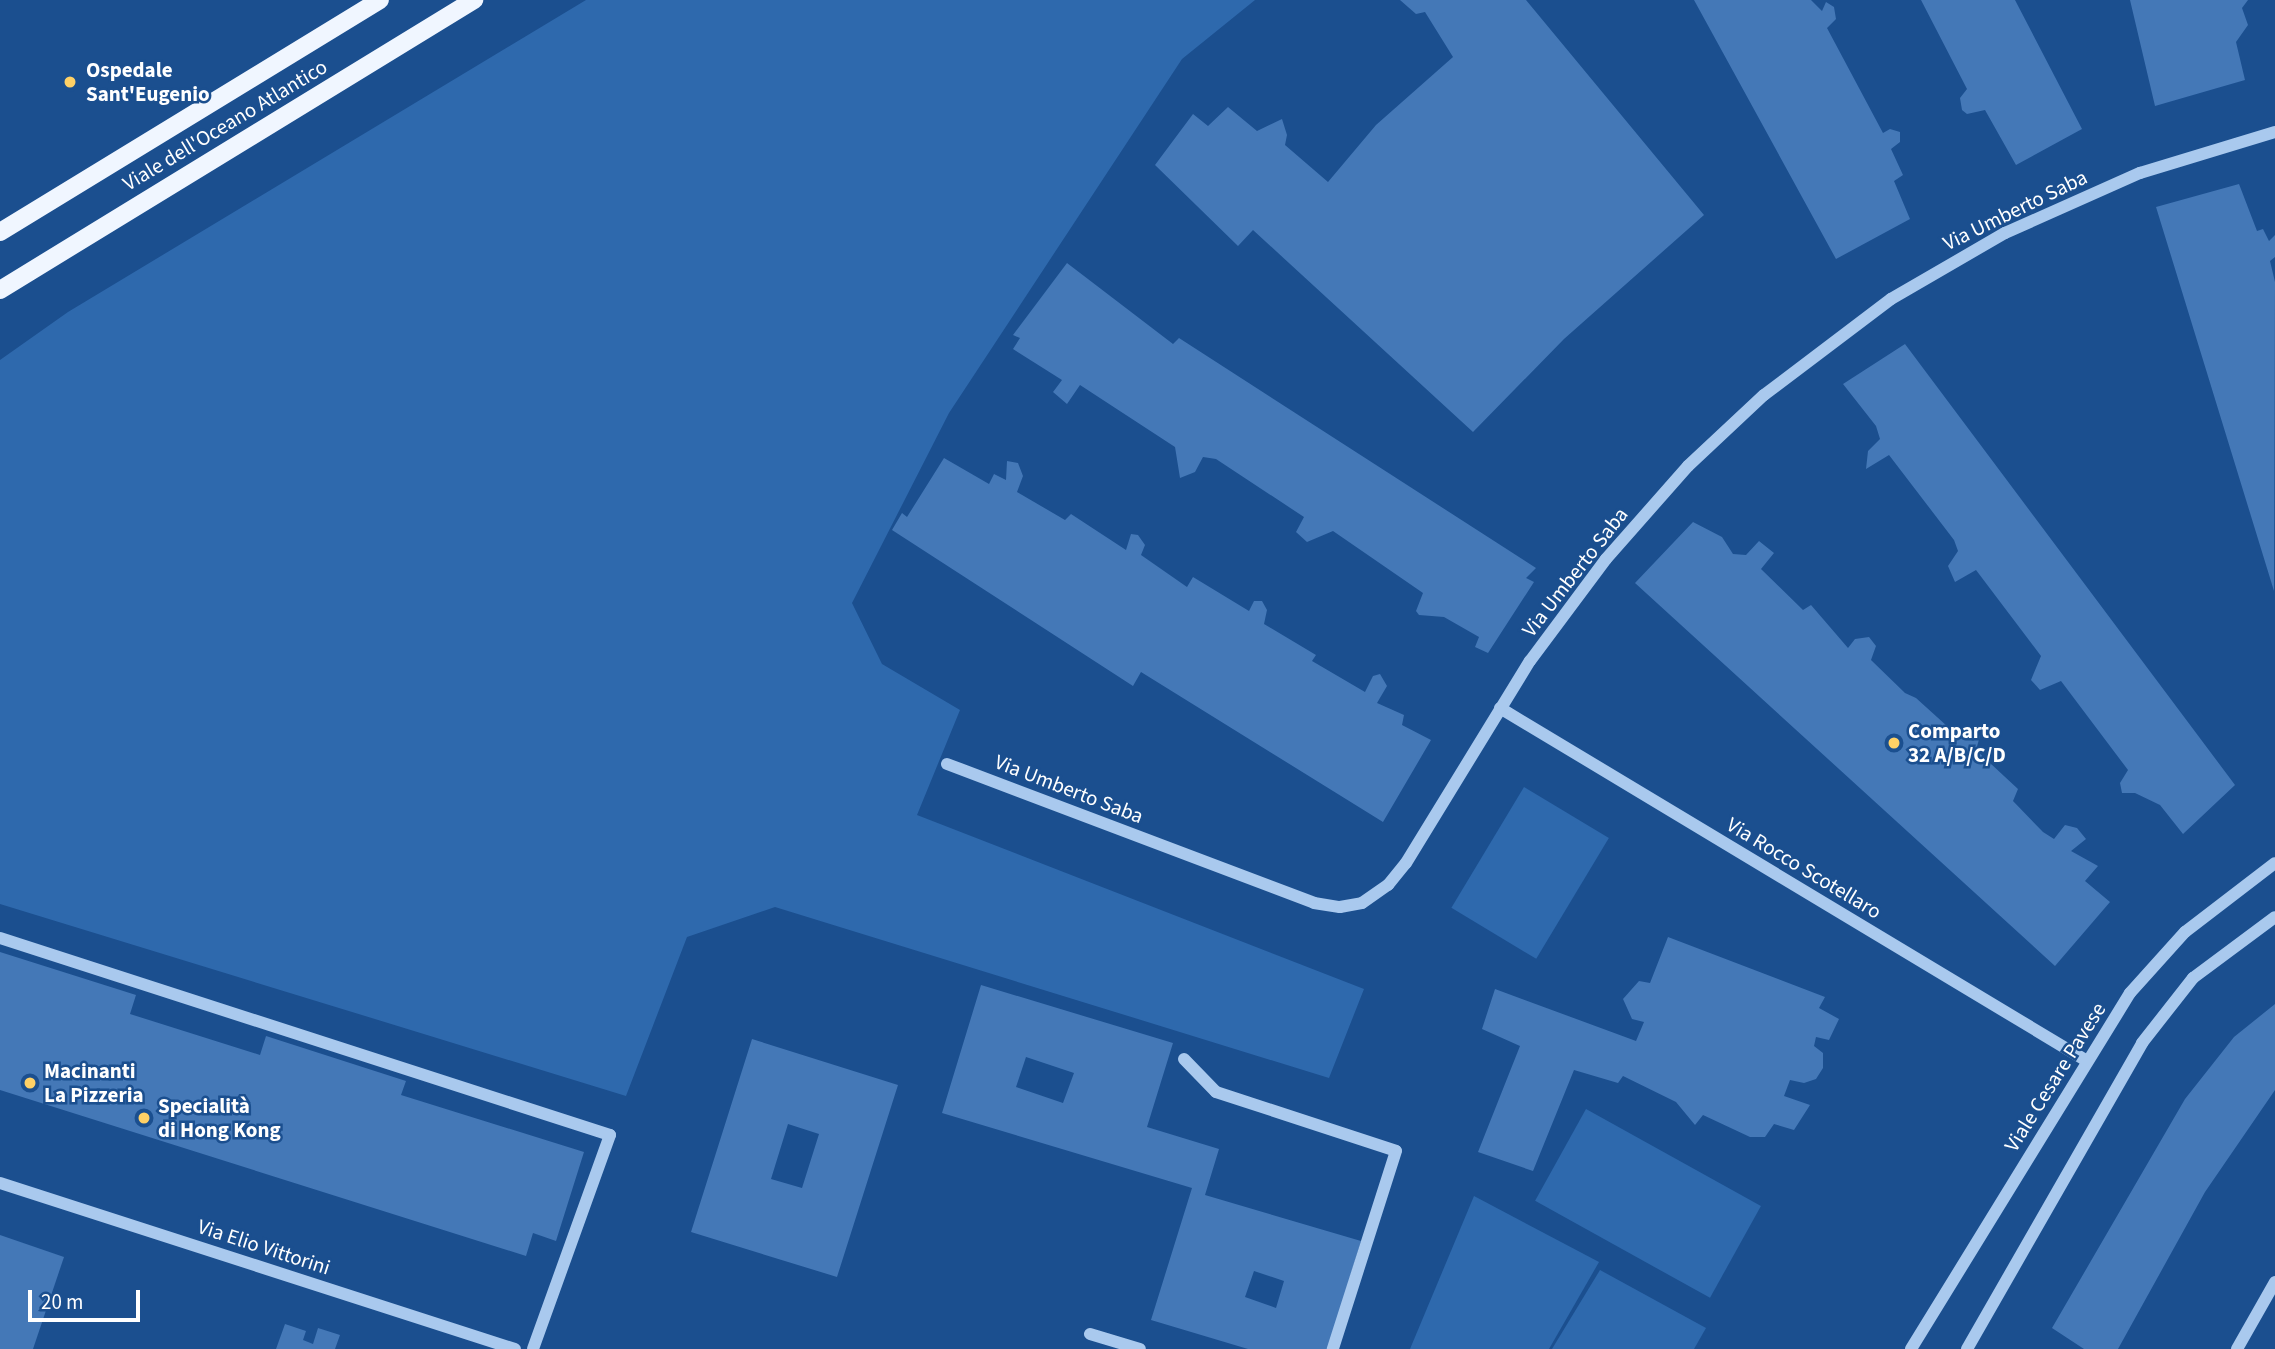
<!DOCTYPE html>
<meta charset="utf-8">
<style>
body{margin:0}
#map{position:relative;width:2275px;height:1349px;overflow:hidden;background:#1b4f8f;font-family:"Source Sans 3",sans-serif}
div>[style]{position:absolute}
.green>*{inset:0;background:#2e69ad;transform-origin:0 0}
.building>*{inset:0;background:#4478b7}
.minor>*{height:12px;margin:-6px;padding:0 6px;transform-origin:6px;border-radius:6px;background:#a9c9ee}
.major>*{height:18px;margin:-9px;padding:0 9px;transform-origin:9px;border-radius:9px;background:#f0f6ff}
.dots>*{width:19px;height:19px;translate:-50% -50%;box-sizing:border-box;border:4px solid #1b4f8f;border-radius:50%}
span{translate:-50% -50%;white-space:nowrap;text-align:center;line-height:1.15;-webkit-text-stroke:5px #1b4f8f;paint-order:stroke}
.poi-label{font-size:21px;color:#fff;font-weight:700}
.left{translate:0 -50%;text-align:left}
.street-label{font-size:21px;color:#fff}
.scale{position:absolute;left:28px;top:1290px;width:112px;height:32px;box-sizing:border-box;border:4px solid #fff;border-top:0;padding-left:9px;font-size:21px;line-height:24px;white-space:nowrap;color:#fff;-webkit-text-stroke:5px #1b4f8f;paint-order:stroke}
</style>
<div id="map">
<div class="green">
<div style="clip-path:polygon(586px 0,1255px 0,1182px 59px,949px 413px,852px 603px,882px 664px,960px 710px,917px 815px,1364px 989px,1329px 1078px,775px 907px,687px 937px,626px 1096px,0 904px,0 360px,68px 312px)"></div>
<div style="left:1524px;top:787px;width:99px;height:141px;rotate:31deg"></div>
<div style="left:1586px;top:1109px;width:200px;height:105px;rotate:29deg"></div>
<div style="clip-path:polygon(1474px 1196px,1599px 1262px,1549px 1349px,1410px 1349px)"></div>
<div style="clip-path:polygon(1600px 1270px,1706px 1328px,1694px 1349px,1552px 1349px)"></div>
</div>
<div class="building">
<div style="clip-path:polygon(1400px 0,1526px 0,1704px 215px,1564px 339px,1473px 432px,1253px 230px,1238px 246px,1155px 165px,1193px 114px,1208px 126px,1228px 107px,1257px 131px,1282px 119px,1287px 135px,1285px 145px,1328px 182px,1376px 125px,1453px 57px,1425px 12px,1416px 14px)"></div>
<div style="clip-path:polygon(1694px 0,1811px 0,1822px 11px,1826px 2px,1834px 7px,1836px 19px,1827px 28px,1883px 133px,1890px 129px,1900px 132px,1900px 142px,1891px 149px,1903px 175px,1894px 181px,1910px 219px,1836px 259px)"></div>
<div style="clip-path:polygon(1921px 0,2015px 0,2082px 129px,2016px 165px,1985px 110px,1967px 114px,1962px 110px,1960px 98px,1967px 89px)"></div>
<div style="clip-path:polygon(2130px 0,2248px 0,2242px 8px,2248px 25px,2236px 42px,2245px 80px,2155px 106px)"></div>
<div style="clip-path:polygon(2239px 184px,2257px 231px,2263px 229px,2269px 241px,2275px 235px,2275px 257px,2270px 261px,2275px 282px,2274px 591px,2156px 207px)"></div>
<div style="clip-path:polygon(1067px 263px,1173px 344px,1179px 338px,1536px 568px,1526px 578px,1534px 582px,1488px 653px,1475px 647px,1479px 637px,1444px 617px,1419px 615px,1416px 611px,1423px 593px,1333px 531px,1307px 542px,1296px 532px,1304px 517px,1216px 459px,1203px 457px,1195px 472px,1180px 478px,1175px 447px,1080px 385px,1067px 404px,1053px 392px,1062px 380px,1013px 349px,1020px 338px,1013px 335px)"></div>
<div style="clip-path:polygon(1905px 344px,2235px 785px,2183px 834px,2160px 805px,2135px 793px,2122px 793px,2120px 783px,2128px 770px,2061px 681px,2040px 690px,2031px 680px,2041px 656px,1976px 570px,1955px 582px,1948px 566px,1958px 551px,1954px 540px,1889px 455px,1866px 469px,1868px 451px,1880px 439px,1876px 426px,1843px 384px)"></div>
<div style="clip-path:polygon(944px 458px,989px 484px,994px 474px,1006px 480px,1007px 461px,1018px 463px,1023px 476px,1017px 492px,1065px 520px,1071px 514px,1126px 550px,1131px 534px,1138px 535px,1145px 545px,1141px 555px,1187px 587px,1193px 577px,1249px 611px,1254px 601px,1262px 601px,1267px 610px,1264px 624px,1316px 655px,1312px 661px,1365px 692px,1373px 676px,1380px 674px,1387px 686px,1377px 703px,1404px 715px,1402px 725px,1431px 740px,1383px 822px,1141px 672px,1133px 686px,892px 530px,902px 513px,907px 517px)"></div>
<div style="clip-path:polygon(1693px 522px,1722px 537px,1733px 554px,1746px 555px,1759px 541px,1774px 553px,1761px 569px,1803px 610px,1811px 605px,1848px 648px,1855px 639px,1869px 637px,1876px 646px,1871px 660px,1905px 693px,1916px 698px,1958px 736px,1969px 728px,1980px 736px,1976px 750px,2018px 789px,2013px 801px,2043px 832px,2054px 839px,2065px 825px,2077px 828px,2086px 839px,2071px 851px,2098px 866px,2085px 881px,2110px 902px,2055px 966px,1635px 583px)"></div>
<div style="clip-path:polygon(1668px 937px,1825px 997px,1819px 1008px,1839px 1019px,1829px 1040px,1816px 1037px,1814px 1046px,1823px 1053px,1823px 1068px,1816px 1079px,1804px 1083px,1790px 1080px,1784px 1096px,1810px 1105px,1794px 1130px,1774px 1124px,1765px 1137px,1750px 1137px,1703px 1115px,1695px 1125px,1676px 1102px,1623px 1076px,1618px 1083px,1574px 1070px,1533px 1171px,1478px 1152px,1520px 1046px,1482px 1029px,1495px 989px,1636px 1041px,1644px 1022px,1632px 1019px,1623px 999px,1639px 981px,1650px 983px)"></div>
<div style="clip-path:polygon(0 952px,136px 995px,130px 1014px,260px 1055px,266px 1036px,406px 1081px,401px 1095px,584px 1152px,556px 1241px,533px 1233px,526px 1256px,0 1090px)"></div>
<div style="clip-path:polygon(evenodd,981px 985px,1173px 1043px,1147px 1127px,1219px 1149px,1205px 1195px,1361px 1241px,1328px 1349px,1248px 1349px,1151px 1320px,1192px 1188px,942px 1113px,981px 985px,1026px 1057px,1074px 1073px,1063px 1103px,1016px 1087px,1026px 1057px,981px 985px,1254px 1271px,1284px 1281px,1276px 1308px,1245px 1297px,1254px 1271px)"></div>
<div style="clip-path:polygon(2275px 1004px,2275px 1090px,2205px 1192px,2118px 1349px,2084px 1349px,2052px 1328px,2185px 1099px,2234px 1037px)"></div>
<div style="clip-path:polygon(evenodd,752px 1039px,898px 1085px,837px 1277px,691px 1232px,752px 1039px,788px 1124px,819px 1134px,802px 1188px,771px 1179px,788px 1124px)"></div>
<div style="clip-path:polygon(0 1235px,64px 1257px,33px 1349px,0 1349px)"></div>
<div style="clip-path:polygon(285px 1324px,306px 1331px,303px 1340px,313px 1344px,318px 1328px,340px 1335px,335px 1349px,276px 1349px)"></div>
</div>
<div class="minor">
<div style="left:1500px;top:708px;width:685px;rotate:31.02deg"></div>
<div style="left:947px;top:764px;width:392px;rotate:20.7deg"></div>
<div style="left:1314px;top:903px;width:26px;rotate:9deg"></div>
<div style="left:1340px;top:907px;width:22px;rotate:-10deg"></div>
<div style="left:1362px;top:903px;width:32px;rotate:-35deg"></div>
<div style="left:1388px;top:885px;width:28px;rotate:-51deg"></div>
<div style="left:1406px;top:863px;width:237px;rotate:-58.5deg"></div>
<div style="left:1530px;top:661px;width:127px;rotate:-53.3deg"></div>
<div style="left:1606px;top:559px;width:124px;rotate:-48.6deg"></div>
<div style="left:1688px;top:466px;width:104px;rotate:-43.1deg"></div>
<div style="left:1764px;top:395px;width:159px;rotate:-37.1deg"></div>
<div style="left:1891px;top:299px;width:132px;rotate:-30.1deg"></div>
<div style="left:2005px;top:233px;width:148px;rotate:-24deg"></div>
<div style="left:2140px;top:173px;width:141px;rotate:-16.9deg"></div>
<div style="left:0;top:938px;width:641px;rotate:17.9deg"></div>
<div style="left:610px;top:1135px;width:227px;rotate:109.8deg"></div>
<div style="left:1184px;top:1059px;width:46px;rotate:45.9deg"></div>
<div style="left:1216px;top:1092px;width:189px;rotate:18.1deg"></div>
<div style="left:1396px;top:1151px;width:208px;rotate:107.7deg"></div>
<div style="left:0;top:1183px;width:541px;rotate:17.87deg"></div>
<div style="left:1090px;top:1334px;width:52px;rotate:16.7deg"></div>
<div style="left:1911px;top:1349px;width:418px;rotate:-58.4deg"></div>
<div style="left:2130px;top:993px;width:82px;rotate:-48deg"></div>
<div style="left:2185px;top:932px;width:113px;rotate:-37.5deg"></div>
<div style="left:1967px;top:1349px;width:353px;rotate:-60.2deg"></div>
<div style="left:2142px;top:1043px;width:83px;rotate:-51.9deg"></div>
<div style="left:2193px;top:978px;width:102px;rotate:-36.6deg"></div>
<div style="left:2237px;top:1349px;width:77px;rotate:-60.4deg"></div>
</div>
<div class="major">
<div style="left:0;top:232px;width:445px;rotate:-31.4deg"></div>
<div style="left:0;top:290px;width:556px;rotate:-31.46deg"></div>
</div>
<div class="dots">
<div style="left:70px;top:82px;background:#ffd166"></div>
<div style="left:1894px;top:743px;background:#ffd166"></div>
<div style="left:30px;top:1083px;background:#ffd166"></div>
<div style="left:144px;top:1118px;background:#ffd166"></div>
</div>
<div class="poi-label">
<span class="left" style="left:86px;top:82px">Ospedale<br>Sant'Eugenio</span>
<span class="left" style="left:1908px;top:743px">Comparto<br>32 A/B/C/D</span>
<span class="left" style="left:44px;top:1083px">Macinanti<br>La Pizzeria</span>
<span class="left" style="left:158px;top:1118px">Specialità<br>di Hong Kong</span>
</div>
<div class="street-label">
<span style="left:225px;top:125px;rotate:-31deg">Viale dell'Oceano Atlantico</span>
<span style="left:2015px;top:210px;rotate:-26deg">Via Umberto Saba</span>
<span style="left:1575px;top:572px;rotate:-52deg">Via Umberto Saba</span>
<span style="left:1069px;top:789px;rotate:21deg">Via Umberto Saba</span>
<span style="left:1804px;top:868px;rotate:31deg">Via Rocco Scotellaro</span>
<span style="left:2055px;top:1077px;rotate:-58deg">Viale Cesare Pavese</span>
<span style="left:264px;top:1247px;rotate:18deg">Via Elio Vittorini</span>
</div>
<div class="scale">20 m</div>
</div>
